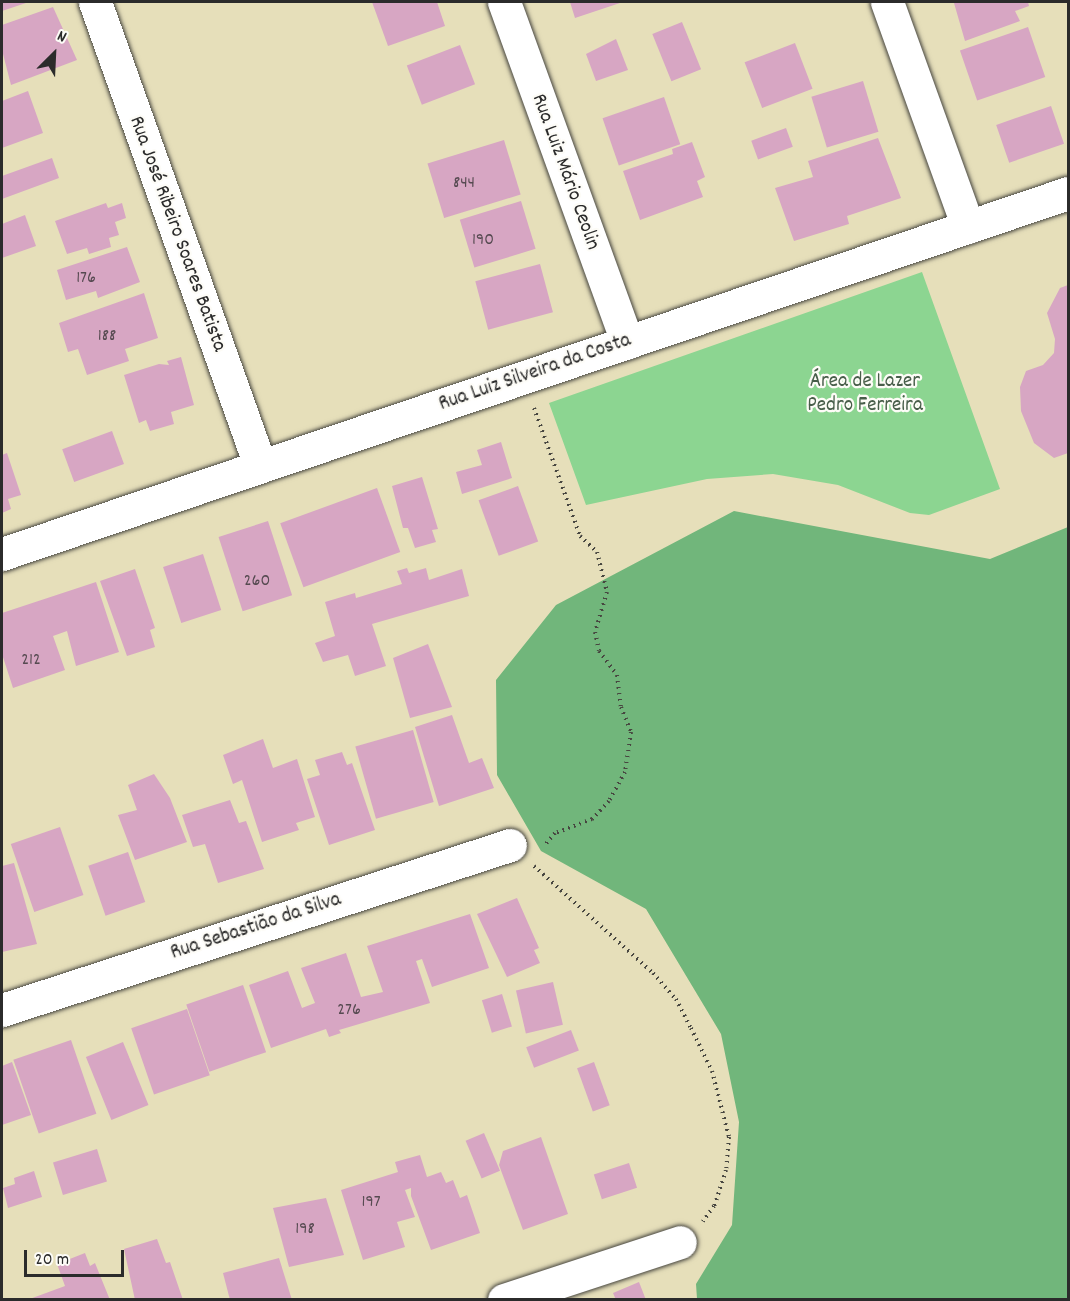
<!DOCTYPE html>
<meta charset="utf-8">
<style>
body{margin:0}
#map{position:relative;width:1070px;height:1301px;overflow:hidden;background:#e6dfba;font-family:Dekko,sans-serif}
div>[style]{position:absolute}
.green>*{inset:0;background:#8cd591}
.forest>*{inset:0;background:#71b67b}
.building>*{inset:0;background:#d7a6c3;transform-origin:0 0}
.path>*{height:4px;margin-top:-2px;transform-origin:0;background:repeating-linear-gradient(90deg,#474640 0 1.5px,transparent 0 6px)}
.roads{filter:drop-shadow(0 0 2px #474640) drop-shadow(0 0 2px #474640)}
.street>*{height:33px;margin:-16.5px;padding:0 16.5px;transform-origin:16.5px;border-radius:16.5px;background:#fff}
span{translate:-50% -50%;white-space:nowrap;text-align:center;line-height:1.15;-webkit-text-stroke:4.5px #fdfcf7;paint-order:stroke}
.number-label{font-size:18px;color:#564a51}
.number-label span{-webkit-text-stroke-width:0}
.street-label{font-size:21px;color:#2b2b2b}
.park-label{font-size:21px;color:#485e4a}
.frame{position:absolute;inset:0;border:3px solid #2b2b2b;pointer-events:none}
.north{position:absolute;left:24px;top:24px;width:60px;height:60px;-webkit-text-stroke:4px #fdfcf7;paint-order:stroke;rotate:24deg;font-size:16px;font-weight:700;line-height:24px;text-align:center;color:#2b2b2b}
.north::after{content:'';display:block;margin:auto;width:21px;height:27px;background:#2b2b2b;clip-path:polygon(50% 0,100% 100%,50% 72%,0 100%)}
.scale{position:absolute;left:24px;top:1250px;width:100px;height:27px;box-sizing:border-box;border:3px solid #2b2b2b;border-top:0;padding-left:8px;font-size:18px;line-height:21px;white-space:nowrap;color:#2b2b2b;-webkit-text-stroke:4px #fdfcf7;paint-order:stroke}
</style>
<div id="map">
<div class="green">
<div style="clip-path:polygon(922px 272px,1000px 489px,929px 515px,910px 513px,838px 485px,773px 474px,707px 479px,586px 505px,549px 403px)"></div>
</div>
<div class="forest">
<div style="clip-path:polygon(734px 511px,990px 559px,1068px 527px,1068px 1299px,697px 1299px,696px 1284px,732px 1225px,739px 1122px,721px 1034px,646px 909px,541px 851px,497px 775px,496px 680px,556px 605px)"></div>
</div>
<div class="building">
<div style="clip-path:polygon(2px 2px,29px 2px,2px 11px)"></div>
<div style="clip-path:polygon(372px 2px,437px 2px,445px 26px,388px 46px)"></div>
<div style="clip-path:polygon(570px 2px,623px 2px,575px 18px)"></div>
<div style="clip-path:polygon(1028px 2px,1029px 6px,1015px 11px,1020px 21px,965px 41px,954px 3px)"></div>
<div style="clip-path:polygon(53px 7px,77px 60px,11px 85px,2px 50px,2px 25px)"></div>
<div style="left:682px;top:22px;width:51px;height:32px;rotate:68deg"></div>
<div style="left:1028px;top:27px;width:53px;height:72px;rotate:71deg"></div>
<div style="clip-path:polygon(616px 39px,628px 70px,596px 81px,586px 54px)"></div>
<div style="left:795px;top:43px;width:49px;height:54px;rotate:69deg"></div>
<div style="left:460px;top:45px;width:42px;height:57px;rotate:69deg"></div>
<div style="left:863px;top:81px;width:53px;height:54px;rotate:73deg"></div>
<div style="clip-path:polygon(28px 91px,43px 133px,2px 148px,2px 101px)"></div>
<div style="left:664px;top:97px;width:50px;height:65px;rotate:71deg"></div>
<div style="left:1051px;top:106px;width:40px;height:58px;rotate:71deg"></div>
<div style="left:786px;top:128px;width:20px;height:37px;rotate:70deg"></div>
<div style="clip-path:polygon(878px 138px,901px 198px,847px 216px,849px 224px,794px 241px,775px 188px,813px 177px,808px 161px)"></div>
<div style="left:504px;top:140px;width:57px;height:80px;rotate:73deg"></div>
<div style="clip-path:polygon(692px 142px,705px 177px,697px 181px,703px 197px,640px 220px,623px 171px,673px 154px,672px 149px)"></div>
<div style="clip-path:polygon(52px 158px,59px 178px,2px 199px,2px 176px)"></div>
<div style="left:521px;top:201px;width:50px;height:64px;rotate:73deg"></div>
<div style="clip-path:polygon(106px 203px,108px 208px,122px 203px,126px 218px,115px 222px,119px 235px,109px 238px,111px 247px,89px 254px,87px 248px,67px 254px,55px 221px)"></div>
<div style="clip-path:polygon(25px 215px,36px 246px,2px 258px,2px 224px)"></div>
<div style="clip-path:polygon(127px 247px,140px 282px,98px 298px,96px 291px,66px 300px,57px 270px)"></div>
<div style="left:540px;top:264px;width:50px;height:67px;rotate:75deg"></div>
<div style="clip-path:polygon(1068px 285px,1068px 453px,1054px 458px,1034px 443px,1021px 411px,1020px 387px,1026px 371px,1043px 365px,1054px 353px,1055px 339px,1047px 313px,1060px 288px)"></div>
<div style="clip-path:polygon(144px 293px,158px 338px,125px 349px,129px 361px,87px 375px,78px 349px,68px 352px,59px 323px)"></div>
<div style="clip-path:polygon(181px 357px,194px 405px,171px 412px,174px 424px,150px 431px,146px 420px,139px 423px,124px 375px,159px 364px,169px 365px,167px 361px)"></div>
<div style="left:112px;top:431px;width:35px;height:53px;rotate:70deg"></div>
<div style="clip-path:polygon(501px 442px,512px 478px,462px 494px,456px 472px,482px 465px,477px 450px)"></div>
<div style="clip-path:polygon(7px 453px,21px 495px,8px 499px,11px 509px,2px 513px,2px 455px)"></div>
<div style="clip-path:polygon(422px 477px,438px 529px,432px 530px,436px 542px,415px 548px,408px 528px,403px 528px,392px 486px)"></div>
<div style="left:518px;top:486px;width:59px;height:42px;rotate:70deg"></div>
<div style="left:377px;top:488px;width:68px;height:103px;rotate:70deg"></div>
<div style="left:268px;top:521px;width:78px;height:52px;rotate:72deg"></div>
<div style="left:203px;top:554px;width:59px;height:42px;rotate:72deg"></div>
<div style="clip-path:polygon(407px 568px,409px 573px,426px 568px,429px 580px,462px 569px,469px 596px,372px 624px,386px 666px,355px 676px,348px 655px,323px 662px,315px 643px,335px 636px,325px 602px,355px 593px,356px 598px,402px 584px,397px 571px)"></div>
<div style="clip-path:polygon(135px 569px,155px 628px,150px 630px,155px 647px,127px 656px,100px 581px)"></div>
<div style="clip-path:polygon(96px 582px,119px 652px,76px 666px,67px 631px,53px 636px,65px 670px,13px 688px,2px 654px,2px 613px)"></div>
<div style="clip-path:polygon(428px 644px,452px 707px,410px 718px,393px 658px)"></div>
<div style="clip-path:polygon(452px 715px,469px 763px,482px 758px,494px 788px,439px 806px,415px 727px)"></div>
<div style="left:413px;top:730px;width:75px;height:60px;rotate:74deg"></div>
<div style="clip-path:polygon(263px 739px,273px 768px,297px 759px,315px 817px,296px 823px,299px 830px,262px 842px,242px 780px,233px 784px,223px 755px)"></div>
<div style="clip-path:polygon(342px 752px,347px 765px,352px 763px,375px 830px,329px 845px,307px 779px,320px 775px,315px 760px)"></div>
<div style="clip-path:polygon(154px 774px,170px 798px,187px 842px,135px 860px,118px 815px,137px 810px,128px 785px)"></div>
<div style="clip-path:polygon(230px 800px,239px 823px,246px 821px,264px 869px,218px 883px,205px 844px,193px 847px,182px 815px)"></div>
<div style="left:60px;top:827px;width:72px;height:52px;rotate:71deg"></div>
<div style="left:128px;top:852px;width:53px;height:42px;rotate:71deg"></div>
<div style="clip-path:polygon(14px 863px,37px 944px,2px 952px,2px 866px)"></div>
<div style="clip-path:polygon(517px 898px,539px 948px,534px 950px,540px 963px,507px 977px,477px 914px)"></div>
<div style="clip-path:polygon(470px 914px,489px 968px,432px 987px,422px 959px,416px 961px,430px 1003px,339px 1030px,341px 1033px,329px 1037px,326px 1029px,271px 1048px,249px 985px,288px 971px,302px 1008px,315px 1003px,301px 968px,346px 953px,361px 997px,383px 992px,367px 946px)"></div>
<div style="left:553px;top:982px;width:44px;height:38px;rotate:77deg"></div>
<div style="left:243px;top:985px;width:71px;height:60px;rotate:71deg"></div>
<div style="left:502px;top:994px;width:34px;height:21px;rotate:73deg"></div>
<div style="left:187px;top:1009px;width:70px;height:59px;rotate:71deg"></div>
<div style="left:571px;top:1030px;width:22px;height:48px;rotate:69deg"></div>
<div style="left:71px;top:1040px;width:78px;height:61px;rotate:71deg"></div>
<div style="left:123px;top:1042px;width:68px;height:40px;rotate:68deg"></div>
<div style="clip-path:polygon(12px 1062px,31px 1115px,2px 1125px,2px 1066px)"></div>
<div style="left:594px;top:1062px;width:46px;height:18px;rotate:70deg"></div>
<div style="left:484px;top:1133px;width:41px;height:20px;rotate:67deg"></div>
<div style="clip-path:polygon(541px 1137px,568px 1214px,523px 1230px,499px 1165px,503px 1151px)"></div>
<div style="left:97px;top:1149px;width:34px;height:46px;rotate:73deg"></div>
<div style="clip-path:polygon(420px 1155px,427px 1177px,441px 1172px,446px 1183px,453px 1180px,460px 1198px,467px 1195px,480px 1233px,431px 1250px,411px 1196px,411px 1188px,405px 1190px,415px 1217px,397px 1222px,405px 1247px,363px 1260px,341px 1190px,398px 1172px,395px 1162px)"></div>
<div style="left:629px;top:1163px;width:26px;height:37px;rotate:72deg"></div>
<div style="clip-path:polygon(34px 1171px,42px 1197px,8px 1208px,3px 1188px,15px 1184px,14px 1178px)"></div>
<div style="clip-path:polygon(326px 1198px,344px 1255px,289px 1267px,273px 1208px)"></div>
<div style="clip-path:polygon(157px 1239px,166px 1263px,170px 1262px,183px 1300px,135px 1300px,124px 1249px)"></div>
<div style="clip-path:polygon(85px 1253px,90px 1266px,95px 1263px,110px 1300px,27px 1300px,65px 1286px,57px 1264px)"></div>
<div style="clip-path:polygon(279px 1258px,292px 1300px,230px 1300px,223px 1273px)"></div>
<div style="clip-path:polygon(639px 1282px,646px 1300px,616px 1300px,613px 1293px)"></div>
</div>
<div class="path">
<div style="left:534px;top:408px;width:136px;rotate:70.2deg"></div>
<div style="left:580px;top:536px;width:23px;rotate:43deg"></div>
<div style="left:597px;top:552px;width:41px;rotate:76deg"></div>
<div style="left:607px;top:592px;width:42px;rotate:106.7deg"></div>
<div style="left:595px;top:632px;width:19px;rotate:78deg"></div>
<div style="left:599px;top:651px;width:30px;rotate:53deg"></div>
<div style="left:617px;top:675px;width:32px;rotate:83deg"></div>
<div style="left:621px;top:707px;width:27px;rotate:68deg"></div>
<div style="left:631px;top:732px;width:40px;rotate:98.5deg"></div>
<div style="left:625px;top:772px;width:33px;rotate:119deg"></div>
<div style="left:609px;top:801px;width:25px;rotate:133deg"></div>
<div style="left:592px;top:819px;width:40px;rotate:159deg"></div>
<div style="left:555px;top:833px;width:17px;rotate:130deg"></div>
<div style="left:534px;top:866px;width:160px;rotate:42deg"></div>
<div style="left:653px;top:973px;width:35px;rotate:49deg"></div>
<div style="left:676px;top:999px;width:33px;rotate:63deg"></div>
<div style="left:691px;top:1028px;width:48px;rotate:64deg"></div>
<div style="left:712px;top:1071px;width:68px;rotate:75.6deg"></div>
<div style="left:729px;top:1137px;width:33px;rotate:95deg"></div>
<div style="left:726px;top:1170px;width:38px;rotate:108deg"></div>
<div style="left:714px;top:1206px;width:19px;rotate:126deg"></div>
</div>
<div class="roads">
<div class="street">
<div style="left:95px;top:2px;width:492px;rotate:70.4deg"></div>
<div style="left:504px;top:2px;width:362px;rotate:70.1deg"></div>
<div style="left:887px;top:2px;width:239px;rotate:70.2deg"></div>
<div style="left:2px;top:554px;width:1125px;rotate:-18.71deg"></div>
<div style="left:2px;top:1010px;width:534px;rotate:-17.99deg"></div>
<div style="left:504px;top:1300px;width:185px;rotate:-18.2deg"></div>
</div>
</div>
<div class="number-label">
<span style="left:464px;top:184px">844</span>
<span style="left:483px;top:241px">190</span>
<span style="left:86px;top:279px">176</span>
<span style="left:107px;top:337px">188</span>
<span style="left:257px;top:582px">260</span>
<span style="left:31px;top:661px">212</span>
<span style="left:349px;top:1011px">276</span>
<span style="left:371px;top:1203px">197</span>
<span style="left:305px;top:1230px">198</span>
</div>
<div class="street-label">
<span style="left:565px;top:172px;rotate:70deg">Rua Luiz Mário Ceolin</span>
<span style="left:177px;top:234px;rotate:70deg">Rua José Ribeiro Soares Batista</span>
<span style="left:535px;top:373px;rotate:-19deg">Rua Luiz Silveira da Costa</span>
<span style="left:256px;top:927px;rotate:-18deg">Rua Sebastião da Silva</span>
</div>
<div class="park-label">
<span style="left:865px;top:394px">Área de Lazer<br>Pedro Ferreira</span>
</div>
<div class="frame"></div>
<div class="north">N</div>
<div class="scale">20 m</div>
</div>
